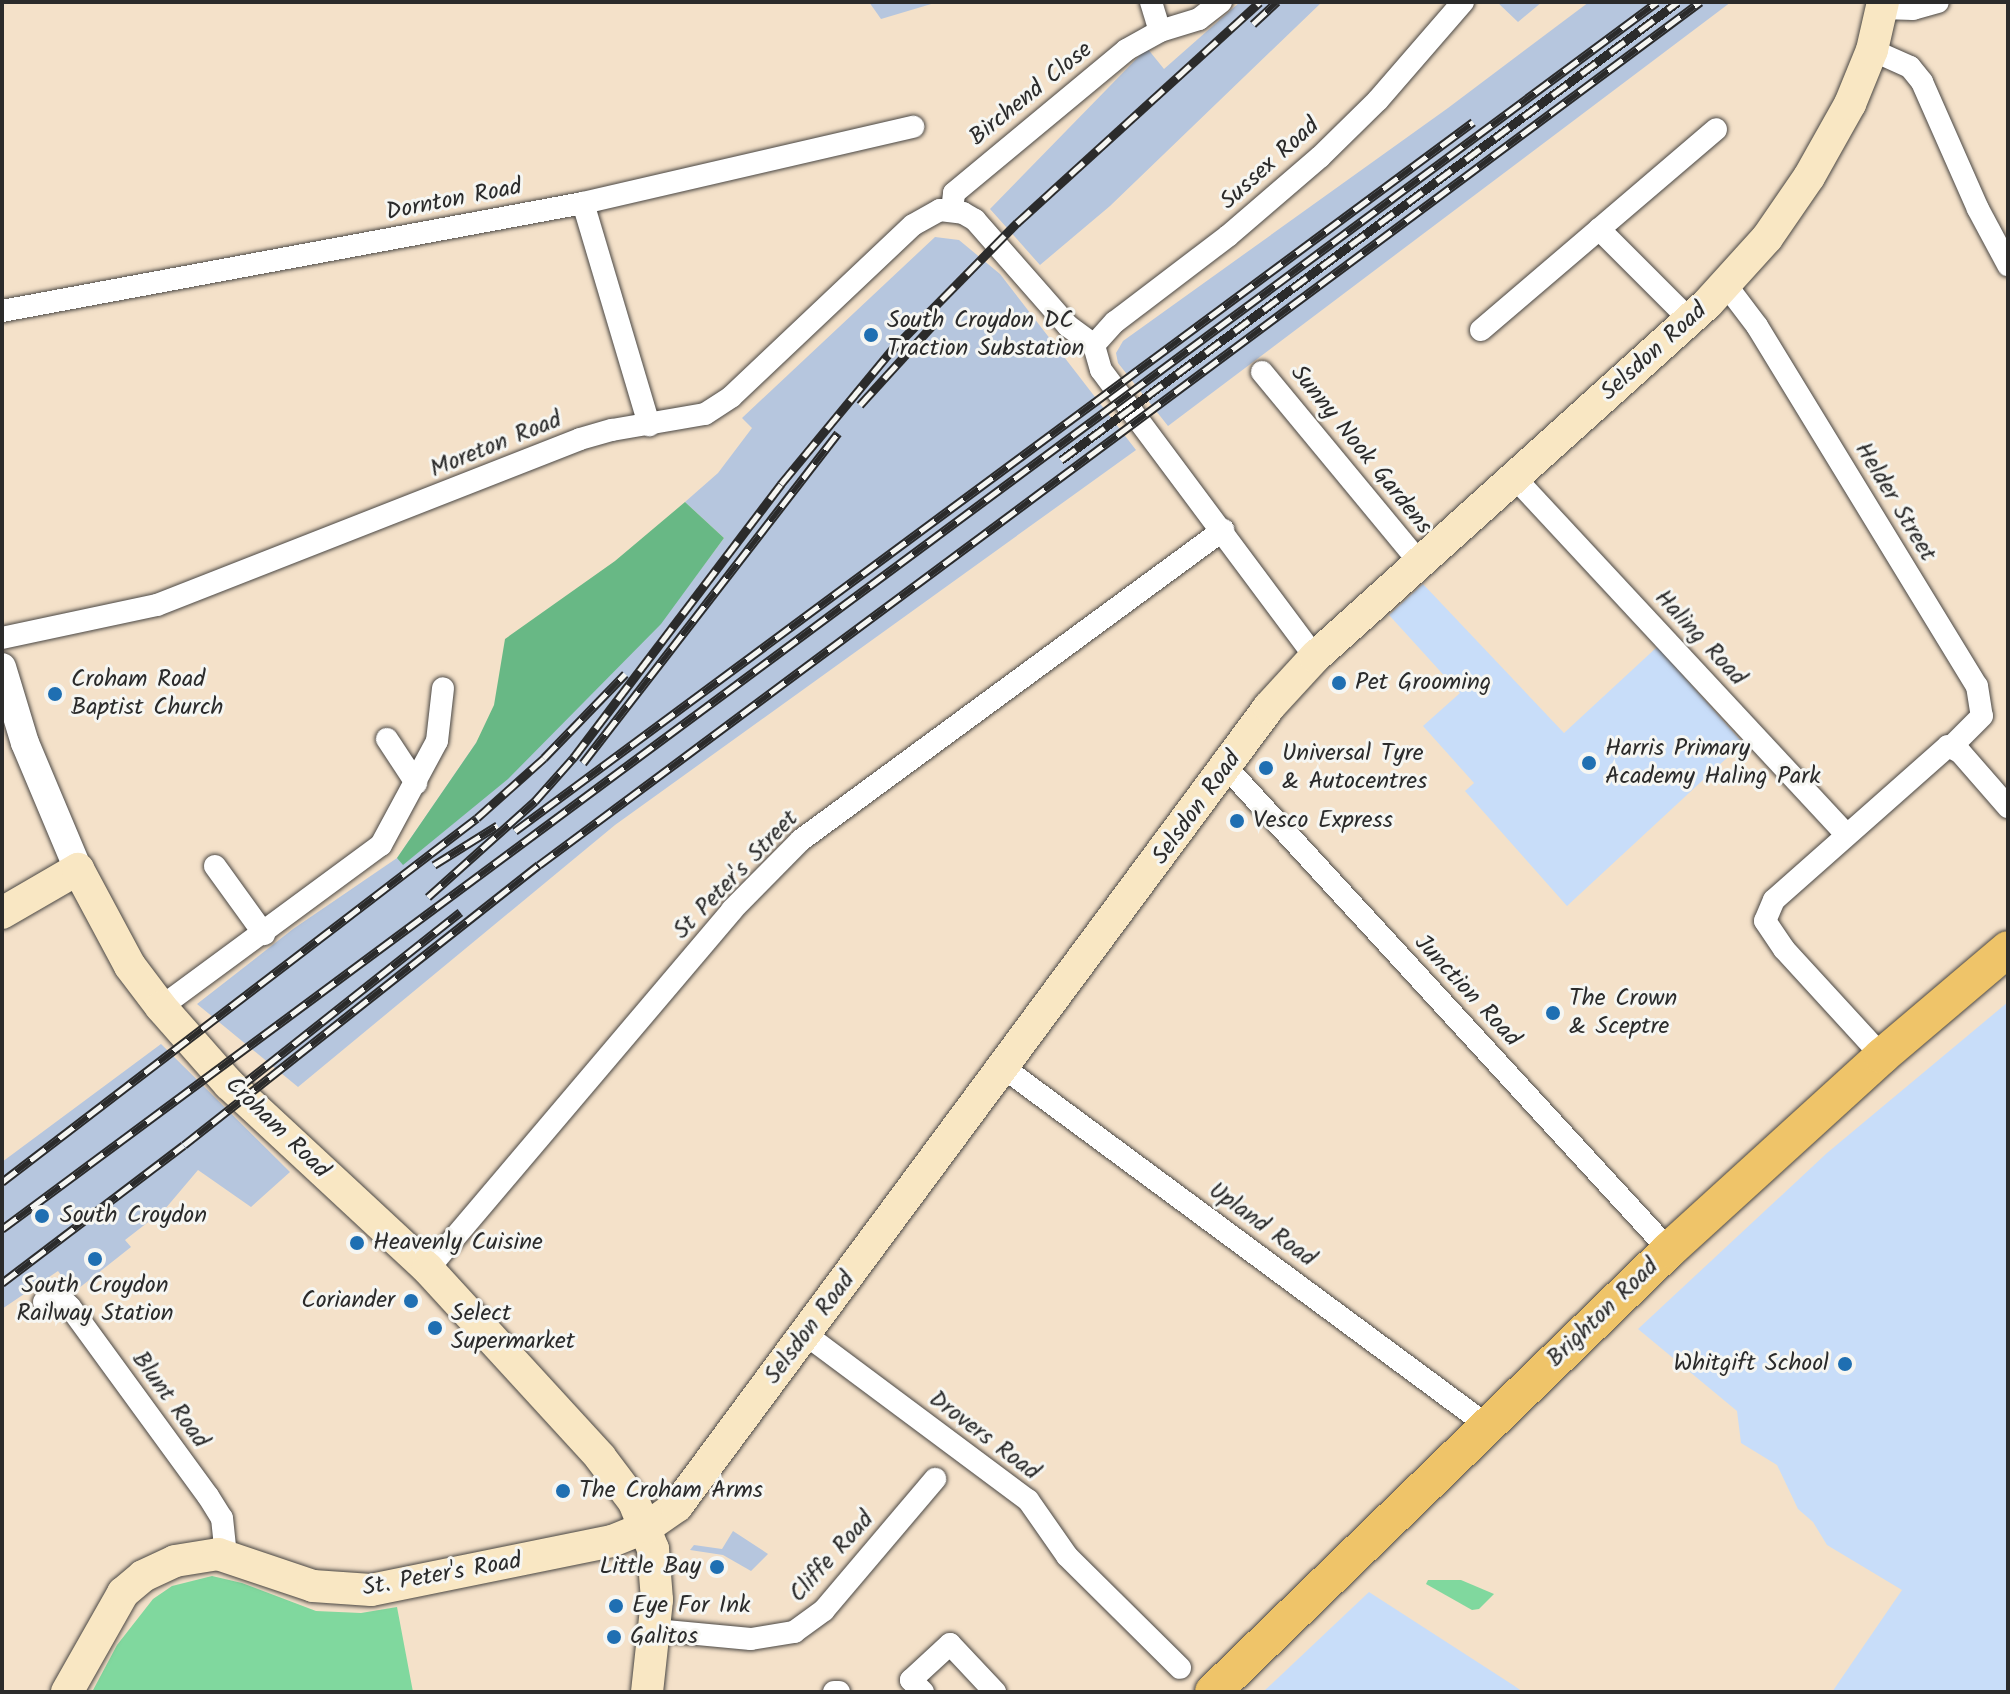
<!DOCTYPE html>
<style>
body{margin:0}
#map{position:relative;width:2010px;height:1694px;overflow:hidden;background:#f4e1c9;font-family:Kalam,sans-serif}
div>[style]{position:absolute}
.built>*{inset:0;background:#c8ddf9}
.industrial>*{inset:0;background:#b6c6de}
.green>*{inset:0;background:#80d89e}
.forest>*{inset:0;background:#68b885}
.roads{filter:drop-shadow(0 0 2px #494643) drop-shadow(0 0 2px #494643)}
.minor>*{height:22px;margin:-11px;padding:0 11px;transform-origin:11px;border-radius:11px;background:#fff}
.tertiary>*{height:28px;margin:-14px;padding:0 14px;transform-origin:14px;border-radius:14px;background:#fff}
.secondary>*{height:32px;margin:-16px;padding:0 16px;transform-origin:16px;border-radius:16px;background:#f9e7c3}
.primary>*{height:36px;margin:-18px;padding:0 18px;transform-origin:18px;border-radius:18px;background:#efc469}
.rail>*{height:9px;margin-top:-4.5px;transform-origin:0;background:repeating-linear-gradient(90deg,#f6f6f2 0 18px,#2b2b2b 0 36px);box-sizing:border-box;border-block:2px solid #2b2b2b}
.dots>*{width:22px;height:22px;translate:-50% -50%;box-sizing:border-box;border:4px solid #f6f6f2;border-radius:50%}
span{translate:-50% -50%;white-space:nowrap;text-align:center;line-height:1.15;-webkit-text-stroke:6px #f6f6f2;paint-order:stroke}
.street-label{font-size:24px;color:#2b2b2b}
.poi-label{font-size:24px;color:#2b2b2b}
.left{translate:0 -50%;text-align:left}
.right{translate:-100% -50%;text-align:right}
.frame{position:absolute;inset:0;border:4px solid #2b2b2b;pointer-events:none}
</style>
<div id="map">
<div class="built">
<div style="clip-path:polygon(1423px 584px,1564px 733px,1657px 647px,1743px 743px,1567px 906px,1465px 791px,1474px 783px,1423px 726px,1460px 693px,1389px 615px)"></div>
<div style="clip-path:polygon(2008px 1002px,2008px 1692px,1832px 1692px,1902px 1590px,1827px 1545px,1813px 1522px,1798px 1509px,1777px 1465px,1741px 1443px,1737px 1411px,1638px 1329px,1827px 1153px)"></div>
<div style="clip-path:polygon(1369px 1592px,1513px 1685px,1523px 1692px,1263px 1692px)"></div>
</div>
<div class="industrial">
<div style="clip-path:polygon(869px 2px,938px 2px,881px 19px)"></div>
<div style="clip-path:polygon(1240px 2px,1322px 2px,1110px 206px,1040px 265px,990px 209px,1147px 48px,1164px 69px)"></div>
<div style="clip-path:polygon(1497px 2px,1542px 2px,1518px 22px)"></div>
<div style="clip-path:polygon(1589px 2px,1731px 2px,1168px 426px,1118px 363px,1116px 353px,1123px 341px,1448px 108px)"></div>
<div style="clip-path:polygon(935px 237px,959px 240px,1000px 274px,1136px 450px,615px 825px,298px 1087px,197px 1004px,293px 929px,397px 858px,476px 743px,559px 725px,660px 624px,724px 538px,685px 502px,718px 473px,752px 428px,742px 418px)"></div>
<div style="clip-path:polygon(161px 1044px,290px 1172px,251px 1207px,198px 1170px,165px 1209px,125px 1240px,131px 1247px,74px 1292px,58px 1271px,2px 1309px,2px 1162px)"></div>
<div style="clip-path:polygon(733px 1531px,768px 1554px,751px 1571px,723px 1555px,690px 1550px,694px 1545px,722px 1549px)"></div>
</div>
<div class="green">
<div style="clip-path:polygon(212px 1576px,242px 1583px,316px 1611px,361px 1613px,397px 1607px,413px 1692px,92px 1692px,117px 1645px,153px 1599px,172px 1586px)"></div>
<div style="clip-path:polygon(1428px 1580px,1461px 1580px,1494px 1594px,1479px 1609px,1472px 1610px,1426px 1584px)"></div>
</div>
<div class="forest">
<div style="clip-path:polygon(685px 502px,724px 538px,661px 624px,508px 779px,403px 865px,397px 858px,476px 743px,494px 705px,505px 639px,615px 561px)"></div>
</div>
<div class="roads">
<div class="minor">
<div style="left:1151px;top:2px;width:30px;rotate:73deg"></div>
<div style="left:1882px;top:8px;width:31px;rotate:2deg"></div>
<div style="left:1913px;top:9px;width:26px;rotate:-16deg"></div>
<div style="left:1872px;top:50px;width:42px;rotate:24.1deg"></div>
<div style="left:1910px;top:67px;width:19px;rotate:51deg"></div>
<div style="left:1922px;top:82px;width:139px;rotate:66.2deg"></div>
<div style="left:1978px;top:209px;width:64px;rotate:61.8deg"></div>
<div style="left:583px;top:203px;width:232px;rotate:73.4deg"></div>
<div style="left:952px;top:210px;width:17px;rotate:-83deg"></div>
<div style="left:954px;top:193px;width:224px;rotate:-39.7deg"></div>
<div style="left:1126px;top:50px;width:39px;rotate:-29deg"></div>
<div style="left:1160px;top:31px;width:41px;rotate:-17.1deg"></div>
<div style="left:1199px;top:19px;width:28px;rotate:-38deg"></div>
<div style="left:1599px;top:229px;width:129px;rotate:45deg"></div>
<div style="left:1726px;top:285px;width:51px;rotate:52.9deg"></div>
<div style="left:1757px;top:326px;width:422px;rotate:58.6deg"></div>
<div style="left:1977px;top:686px;width:30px;rotate:81deg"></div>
<div style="left:1982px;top:716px;width:42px;rotate:135deg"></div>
<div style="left:2px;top:311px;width:591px;rotate:-10.53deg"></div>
<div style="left:583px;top:203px;width:339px;rotate:-13deg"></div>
<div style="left:1481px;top:330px;width:309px;rotate:-40.5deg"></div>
<div style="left:1262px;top:372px;width:246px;rotate:50.4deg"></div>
<div style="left:1515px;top:478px;width:486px;rotate:47.1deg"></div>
<div style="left:2px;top:638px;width:158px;rotate:-12deg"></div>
<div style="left:157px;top:605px;width:454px;rotate:-21.4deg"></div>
<div style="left:580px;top:439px;width:33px;rotate:-16deg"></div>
<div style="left:612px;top:430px;width:94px;rotate:-9.8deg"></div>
<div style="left:705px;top:414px;width:31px;rotate:-33deg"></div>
<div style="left:731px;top:397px;width:250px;rotate:-43.4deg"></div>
<div style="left:913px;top:225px;width:31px;rotate:-29deg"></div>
<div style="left:940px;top:210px;width:23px;rotate:7deg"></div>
<div style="left:963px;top:213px;width:14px;rotate:30deg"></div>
<div style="left:975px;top:220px;width:141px;rotate:48.7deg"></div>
<div style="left:1068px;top:326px;width:32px;rotate:36deg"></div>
<div style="left:1315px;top:657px;width:358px;rotate:-126.7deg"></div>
<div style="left:1101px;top:370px;width:26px;rotate:-106deg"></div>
<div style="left:1094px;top:345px;width:31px;rotate:-48deg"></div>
<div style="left:1115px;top:322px;width:142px;rotate:-37.3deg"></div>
<div style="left:1228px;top:236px;width:121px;rotate:-40.7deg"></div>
<div style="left:1320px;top:157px;width:81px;rotate:-44.5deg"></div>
<div style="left:1378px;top:100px;width:130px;rotate:-49.1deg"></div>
<div style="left:387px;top:739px;width:53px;rotate:56.6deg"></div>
<div style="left:1227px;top:768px;width:654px;rotate:47.48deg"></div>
<div style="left:215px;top:866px;width:84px;rotate:54.2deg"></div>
<div style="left:161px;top:1007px;width:273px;rotate:-36.4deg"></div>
<div style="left:381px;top:845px;width:118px;rotate:-61.7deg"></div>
<div style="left:437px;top:741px;width:53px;rotate:-83.5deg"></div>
<div style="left:1882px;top:1056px;width:145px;rotate:-132.5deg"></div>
<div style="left:1784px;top:949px;width:34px;rotate:-124deg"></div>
<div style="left:1765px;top:921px;width:23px;rotate:-67deg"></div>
<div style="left:1774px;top:900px;width:232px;rotate:-41.5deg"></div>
<div style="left:1948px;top:746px;width:13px;rotate:27deg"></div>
<div style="left:1960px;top:752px;width:73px;rotate:48.9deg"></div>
<div style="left:1004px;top:1068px;width:602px;rotate:36.49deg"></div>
<div style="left:428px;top:1269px;width:470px;rotate:-49.7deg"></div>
<div style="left:732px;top:910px;width:98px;rotate:-45.4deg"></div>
<div style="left:801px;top:840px;width:524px;rotate:-36.3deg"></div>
<div style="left:44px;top:1302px;width:18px;rotate:-9deg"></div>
<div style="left:62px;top:1299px;width:11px;rotate:45deg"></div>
<div style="left:70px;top:1307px;width:234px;rotate:53.9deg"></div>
<div style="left:208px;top:1496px;width:26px;rotate:58deg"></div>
<div style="left:222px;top:1518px;width:38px;rotate:84deg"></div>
<div style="left:805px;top:1334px;width:278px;rotate:36.7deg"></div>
<div style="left:1028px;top:1500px;width:68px;rotate:55.1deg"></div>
<div style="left:1067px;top:1556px;width:159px;rotate:44.7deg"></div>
<div style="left:655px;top:1630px;width:96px;rotate:5.4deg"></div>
<div style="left:751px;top:1639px;width:44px;rotate:-9.2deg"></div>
<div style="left:794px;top:1632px;width:37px;rotate:-36deg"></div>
<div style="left:824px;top:1610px;width:172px;rotate:-49.7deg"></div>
<div style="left:834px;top:1692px;width:5px"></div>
<div style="left:923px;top:1692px;width:17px;rotate:-135deg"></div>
<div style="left:911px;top:1680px;width:53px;rotate:-42.7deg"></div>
<div style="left:950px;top:1644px;width:66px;rotate:46.8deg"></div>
</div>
<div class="tertiary">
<div style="left:2px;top:667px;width:79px;rotate:73.2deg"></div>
<div style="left:25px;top:743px;width:137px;rotate:67.2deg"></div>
</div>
<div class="secondary">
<div style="left:2px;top:913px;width:88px;rotate:-30.1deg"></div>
<div style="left:78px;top:869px;width:110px;rotate:61.8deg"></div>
<div style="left:130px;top:966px;width:51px;rotate:52.9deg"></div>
<div style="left:161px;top:1007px;width:103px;rotate:48.6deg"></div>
<div style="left:229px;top:1084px;width:272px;rotate:42.9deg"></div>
<div style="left:428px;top:1269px;width:255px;rotate:47.5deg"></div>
<div style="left:600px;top:1457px;width:56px;rotate:52.9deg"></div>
<div style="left:634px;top:1502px;width:51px;rotate:68deg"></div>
<div style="left:653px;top:1549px;width:51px;rotate:85.5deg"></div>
<div style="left:657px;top:1600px;width:93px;rotate:96.2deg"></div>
<div style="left:67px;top:1692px;width:114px;rotate:-60.5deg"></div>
<div style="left:123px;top:1593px;width:26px;rotate:-40deg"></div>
<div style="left:143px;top:1576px;width:35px;rotate:-25deg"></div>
<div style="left:175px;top:1561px;width:44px;rotate:-9.2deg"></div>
<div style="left:218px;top:1554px;width:100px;rotate:18.6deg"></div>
<div style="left:313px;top:1586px;width:58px;rotate:3.9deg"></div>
<div style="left:371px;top:1590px;width:246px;rotate:-11.5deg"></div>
<div style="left:612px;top:1541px;width:38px;rotate:-22deg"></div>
<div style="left:647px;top:1527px;width:37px;rotate:-35deg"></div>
<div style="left:677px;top:1506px;width:994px;rotate:-53.46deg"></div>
<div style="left:1269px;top:707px;width:68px;rotate:-47.4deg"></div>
<div style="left:1315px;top:657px;width:529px;rotate:-42.01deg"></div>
<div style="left:1708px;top:303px;width:88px;rotate:-47.8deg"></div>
<div style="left:1767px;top:238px;width:74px;rotate:-55.5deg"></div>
<div style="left:1809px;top:177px;width:84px;rotate:-60.7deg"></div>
<div style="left:1850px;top:104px;width:58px;rotate:-67.8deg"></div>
<div style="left:1872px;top:50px;width:49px;rotate:-77.1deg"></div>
</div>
<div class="primary">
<div style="left:1213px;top:1692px;width:635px;rotate:-44.11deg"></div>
<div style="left:1669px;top:1250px;width:288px;rotate:-42.3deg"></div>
<div style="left:1882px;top:1056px;width:165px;rotate:-40.3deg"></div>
</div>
</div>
<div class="rail">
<div style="left:1253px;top:24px;width:33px;rotate:-43deg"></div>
<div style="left:860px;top:405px;width:120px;rotate:-47.7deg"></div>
<div style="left:1061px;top:460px;width:768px;rotate:-36.59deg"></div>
<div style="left:583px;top:763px;width:417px;rotate:-52.3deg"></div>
<div style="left:515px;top:831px;width:1192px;rotate:-36.5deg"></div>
<div style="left:434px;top:865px;width:75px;rotate:-32deg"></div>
<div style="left:428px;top:897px;width:144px;rotate:-41.9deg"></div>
<div style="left:535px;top:801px;width:59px;rotate:-48.4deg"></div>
<div style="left:574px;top:757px;width:343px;rotate:-52.8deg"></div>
<div style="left:781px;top:484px;width:173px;rotate:-50.4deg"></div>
<div style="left:891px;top:351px;width:180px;rotate:-45.5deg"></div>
<div style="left:1017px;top:223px;width:328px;rotate:-42.3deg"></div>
<div style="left:237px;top:1089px;width:285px;rotate:-38.4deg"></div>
<div style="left:2px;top:1182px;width:598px;rotate:-37.46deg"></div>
<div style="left:477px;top:818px;width:90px;rotate:-41.8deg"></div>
<div style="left:544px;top:758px;width:117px;rotate:-46deg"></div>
<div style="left:2px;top:1229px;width:2060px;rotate:-36.55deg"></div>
<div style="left:2px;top:1283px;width:228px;rotate:-37.2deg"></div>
<div style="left:184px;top:1145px;width:452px;rotate:-38.3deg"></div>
<div style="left:539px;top:865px;width:1447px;rotate:-36.62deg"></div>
</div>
<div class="dots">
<div style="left:871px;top:335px;background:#1f6fb2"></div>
<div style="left:1339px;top:683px;background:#1f6fb2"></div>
<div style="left:55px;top:694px;background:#1f6fb2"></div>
<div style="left:1589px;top:763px;background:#1f6fb2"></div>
<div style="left:1266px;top:768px;background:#1f6fb2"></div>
<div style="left:1237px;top:821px;background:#1f6fb2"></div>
<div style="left:1553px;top:1013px;background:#1f6fb2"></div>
<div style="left:42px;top:1216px;background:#1f6fb2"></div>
<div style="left:357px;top:1243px;background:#1f6fb2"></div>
<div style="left:95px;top:1259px;background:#1f6fb2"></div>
<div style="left:411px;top:1301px;background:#1f6fb2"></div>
<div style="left:435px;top:1328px;background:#1f6fb2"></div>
<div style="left:1845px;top:1364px;background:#1f6fb2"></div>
<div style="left:563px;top:1491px;background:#1f6fb2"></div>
<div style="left:717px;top:1567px;background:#1f6fb2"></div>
<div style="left:616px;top:1606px;background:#1f6fb2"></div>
<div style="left:614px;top:1637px;background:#1f6fb2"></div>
</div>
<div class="street-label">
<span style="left:1031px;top:94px;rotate:-39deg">Birchend Close</span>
<span style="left:1270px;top:164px;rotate:-42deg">Sussex Road</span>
<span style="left:454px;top:200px;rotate:-11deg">Dornton Road</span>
<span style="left:1654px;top:352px;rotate:-42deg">Selsdon Road</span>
<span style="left:496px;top:445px;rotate:-22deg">Moreton Road</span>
<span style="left:1361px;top:450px;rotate:51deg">Sunny Nook Gardens</span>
<span style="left:1895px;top:502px;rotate:59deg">Helder Street</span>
<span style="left:1700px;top:638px;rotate:47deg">Haling Road</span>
<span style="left:1197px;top:808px;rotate:-54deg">Selsdon Road</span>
<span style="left:736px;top:875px;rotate:-46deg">St Peter's Street</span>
<span style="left:1467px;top:991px;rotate:47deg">Junction Road</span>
<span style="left:277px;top:1128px;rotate:44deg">Croham Road</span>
<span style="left:1262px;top:1225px;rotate:36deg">Upland Road</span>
<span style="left:1603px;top:1313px;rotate:-44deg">Brighton Road</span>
<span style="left:810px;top:1328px;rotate:-53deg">Selsdon Road</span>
<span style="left:170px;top:1400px;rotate:54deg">Blunt Road</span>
<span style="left:984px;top:1436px;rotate:37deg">Drovers Road</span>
<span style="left:832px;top:1557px;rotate:-48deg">Cliffe Road</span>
<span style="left:442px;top:1575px;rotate:-10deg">St. Peter's Road</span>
</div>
<div class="poi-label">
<span class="left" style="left:887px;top:335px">South Croydon DC<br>Traction Substation</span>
<span class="left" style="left:71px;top:694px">Croham Road<br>Baptist Church</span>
<span class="left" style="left:1355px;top:683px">Pet Grooming</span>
<span class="left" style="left:1605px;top:763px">Harris Primary<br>Academy Haling Park</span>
<span class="left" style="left:1282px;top:768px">Universal Tyre<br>&amp; Autocentres</span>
<span class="left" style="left:1253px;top:821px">Vesco Express</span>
<span class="left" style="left:1569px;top:1013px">The Crown<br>&amp; Sceptre</span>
<span class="left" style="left:60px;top:1216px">South Croydon</span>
<span class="left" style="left:373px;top:1243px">Heavenly Cuisine</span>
<span style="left:95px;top:1300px">South Croydon<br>Railway Station</span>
<span class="right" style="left:395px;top:1301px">Coriander</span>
<span class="left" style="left:451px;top:1328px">Select<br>Supermarket</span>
<span class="right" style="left:1829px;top:1364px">Whitgift School</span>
<span class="left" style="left:579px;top:1491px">The Croham Arms</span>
<span class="right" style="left:701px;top:1567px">Little Bay</span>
<span class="left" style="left:632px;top:1606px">Eye For Ink</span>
<span class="left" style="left:630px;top:1637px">Galitos</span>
</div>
<div class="frame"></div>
</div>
